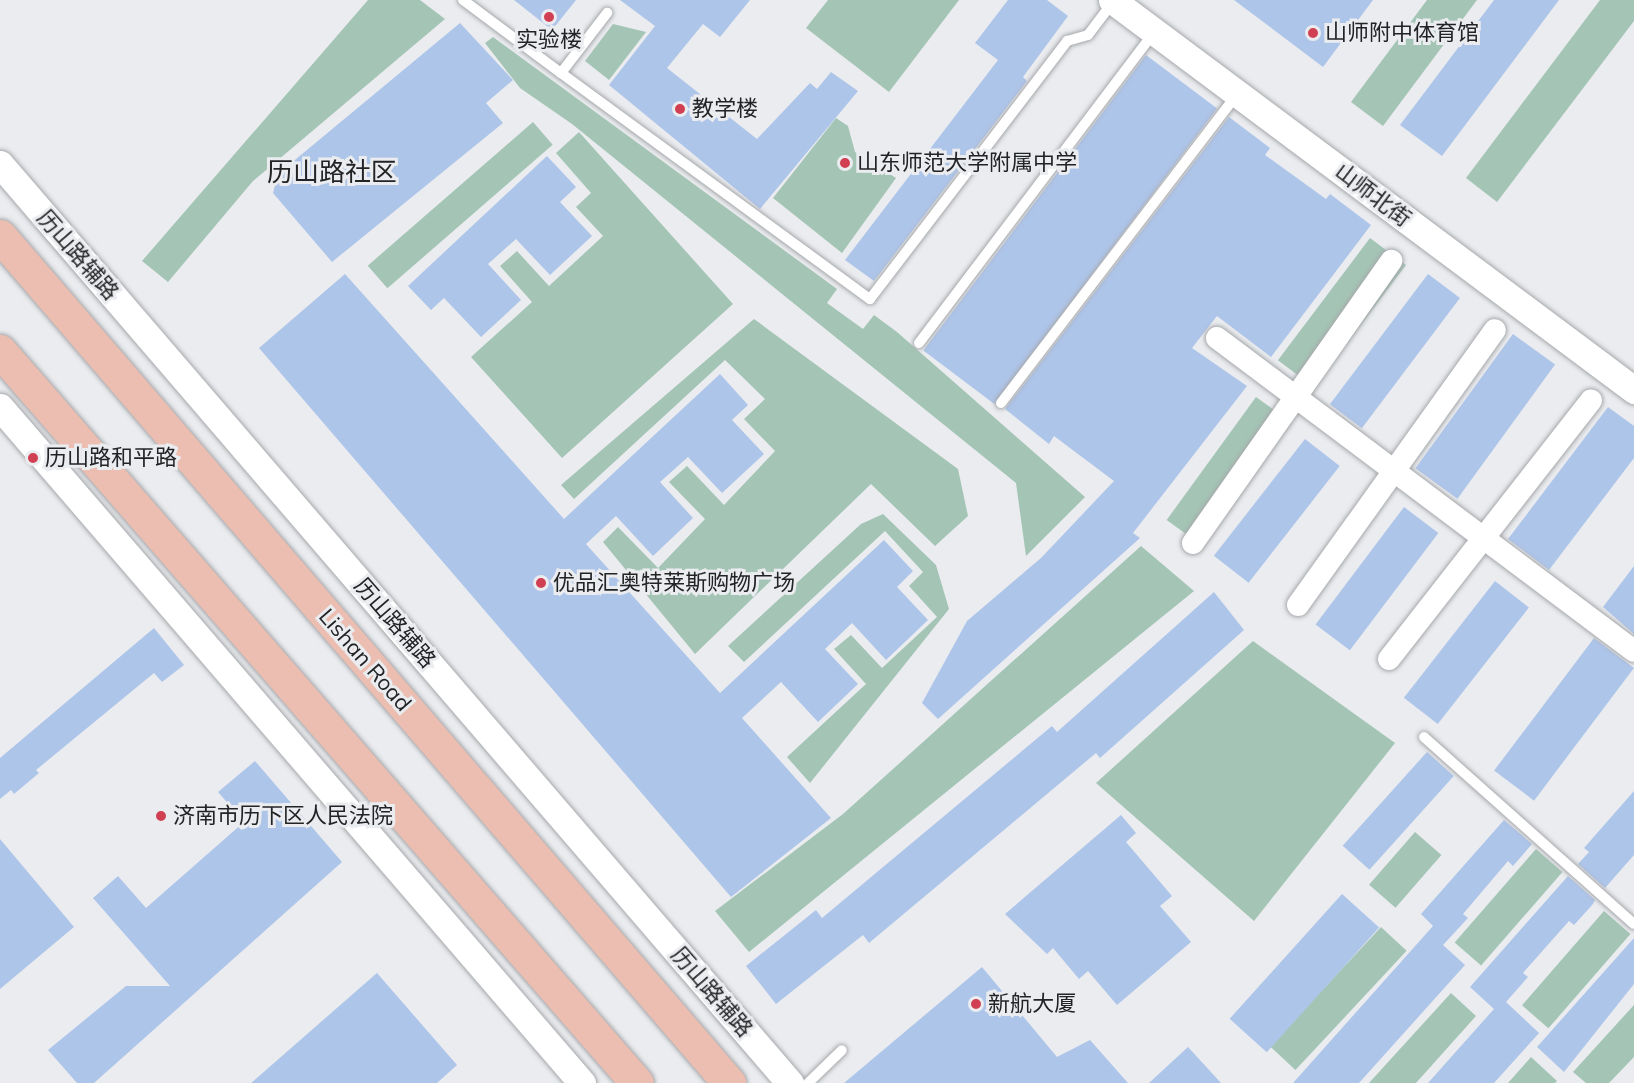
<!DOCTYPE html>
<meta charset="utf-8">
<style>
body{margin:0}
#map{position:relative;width:1634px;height:1083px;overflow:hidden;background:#eaecef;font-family:Mulish,"Noto Sans SC",sans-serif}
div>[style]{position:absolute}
.green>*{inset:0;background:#a4c5b5;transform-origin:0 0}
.building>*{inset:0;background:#aec5ea;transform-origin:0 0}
.roads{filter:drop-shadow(0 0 2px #a6a8ab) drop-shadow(0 0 2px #a6a8ab)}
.service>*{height:10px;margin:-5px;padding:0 5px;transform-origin:5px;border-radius:5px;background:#fff}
.minor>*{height:22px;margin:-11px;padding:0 11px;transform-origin:11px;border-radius:11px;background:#fff}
.tertiary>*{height:27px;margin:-13.5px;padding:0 13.5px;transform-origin:13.5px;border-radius:13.5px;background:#fff}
.primary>*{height:33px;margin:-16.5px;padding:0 16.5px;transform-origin:16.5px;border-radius:16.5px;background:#ebbeb1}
.dots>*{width:16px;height:16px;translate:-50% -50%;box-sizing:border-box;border:3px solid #eaecef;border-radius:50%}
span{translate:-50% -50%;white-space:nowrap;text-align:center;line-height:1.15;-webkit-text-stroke:6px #eaecef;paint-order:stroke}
.poi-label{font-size:22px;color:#222324}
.left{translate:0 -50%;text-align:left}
.street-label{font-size:22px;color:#222324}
.quarter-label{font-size:26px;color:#222324}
</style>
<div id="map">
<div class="green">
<div style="clip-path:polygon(368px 0,420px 0,445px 19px,253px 181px,168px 282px,142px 261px)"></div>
<div style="clip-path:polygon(828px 0,959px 0,889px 92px,806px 28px)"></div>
<div style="clip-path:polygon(1427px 0,1477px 0,1383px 126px,1351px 102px)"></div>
<div style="clip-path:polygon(1600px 0,1634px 0,1634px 21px,1497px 202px,1466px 178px)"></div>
<div style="clip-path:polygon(613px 24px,646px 32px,609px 80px,585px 61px)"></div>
<div style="clip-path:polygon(493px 37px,837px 289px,827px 303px,863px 329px,874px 315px,897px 332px,1085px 497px,1026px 556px,1016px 483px,572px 124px,520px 88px,485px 43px)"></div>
<div style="clip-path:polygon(836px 118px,848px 126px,855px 152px,896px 178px,842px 253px,773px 198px)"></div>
<div style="left:533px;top:122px;width:30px;height:219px;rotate:49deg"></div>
<div style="clip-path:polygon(579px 132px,733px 304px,562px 458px,471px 357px,532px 302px,500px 266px,517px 251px,549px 286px,603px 236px,576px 207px,591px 193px,556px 153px)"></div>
<div style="left:1370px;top:238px;width:45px;height:153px;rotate:37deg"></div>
<div style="clip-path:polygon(754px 319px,958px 469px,968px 516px,935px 546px,871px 484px,695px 654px,603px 542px,618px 527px,658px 568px,705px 519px,669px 482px,687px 466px,724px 505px,775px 451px,744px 419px,765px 399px,725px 360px,574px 499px,561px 485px)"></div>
<div style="left:1256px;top:397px;width:44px;height:152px;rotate:36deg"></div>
<div style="clip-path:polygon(883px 514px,936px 565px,949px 609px,810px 783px,787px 757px,866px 684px,834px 649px,851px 635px,882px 668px,937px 617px,909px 586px,923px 572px,885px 531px,744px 662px,728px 646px,861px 524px)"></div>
<div style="clip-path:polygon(1141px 546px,1194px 591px,749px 952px,715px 911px,843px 814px)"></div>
<div style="clip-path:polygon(1253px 641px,1395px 743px,1254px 921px,1096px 783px)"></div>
<div style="left:1415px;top:832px;width:35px;height:70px;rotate:41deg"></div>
<div style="left:1536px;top:849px;width:35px;height:124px;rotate:41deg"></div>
<div style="left:1604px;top:911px;width:35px;height:125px;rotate:41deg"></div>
<div style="left:1381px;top:927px;width:35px;height:163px;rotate:43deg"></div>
<div style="clip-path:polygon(1451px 993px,1476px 1016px,1416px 1083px,1369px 1083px)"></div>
<div style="clip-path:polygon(1634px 1005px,1634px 1057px,1609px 1083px,1586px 1083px,1573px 1072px)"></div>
<div style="clip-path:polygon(1531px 1057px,1557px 1081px,1555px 1083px,1508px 1083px)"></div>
</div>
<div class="building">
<div style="clip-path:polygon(514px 0,576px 0,552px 30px)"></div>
<div style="clip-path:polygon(620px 0,750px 0,720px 37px,703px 24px,667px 68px,757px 139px,810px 83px,817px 89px,831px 72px,858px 91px,760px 209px,609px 85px,655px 26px)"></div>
<div style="clip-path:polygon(1008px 0,1047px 0,1068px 16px,1023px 77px,1027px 81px,874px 281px,845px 260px,998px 60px,975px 43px)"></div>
<div style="clip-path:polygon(1234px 0,1373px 0,1323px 67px)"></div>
<div style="clip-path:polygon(1494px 0,1559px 0,1442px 156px,1400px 125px)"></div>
<div style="clip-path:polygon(460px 23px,513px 80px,486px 103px,503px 123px,332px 262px,273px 193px,278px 174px)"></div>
<div style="left:1146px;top:55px;width:89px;height:370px;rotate:37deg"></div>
<div style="clip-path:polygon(1229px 117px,1270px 148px,1265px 155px,1326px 199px,1330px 194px,1371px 225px,1271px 357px,1217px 316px,1192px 348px,1247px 386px,1133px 533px,1140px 538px,938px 719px,922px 703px,967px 621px,1041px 558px,1114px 481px,1054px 436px,1049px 444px,1005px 409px)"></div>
<div style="clip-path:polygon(547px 156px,576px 187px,560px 202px,592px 236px,550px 275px,516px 239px,488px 264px,521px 300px,481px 337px,444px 298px,431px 310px,408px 286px)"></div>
<div style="clip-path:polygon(345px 274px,564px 519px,720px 374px,748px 405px,732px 420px,764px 454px,722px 493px,688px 457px,660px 482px,693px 518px,653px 556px,616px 516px,586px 544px,720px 693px,884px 540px,913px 571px,897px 587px,928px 620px,886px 660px,852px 623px,825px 649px,858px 684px,818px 722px,781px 682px,742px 718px,831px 818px,731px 897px,259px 348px)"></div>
<div style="left:1428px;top:274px;width:40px;height:163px;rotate:37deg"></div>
<div style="left:1513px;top:334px;width:52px;height:166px;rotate:36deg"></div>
<div style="clip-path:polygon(1608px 407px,1634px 426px,1634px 458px,1549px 570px,1508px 539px)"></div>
<div style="left:1305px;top:439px;width:44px;height:148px;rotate:38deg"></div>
<div style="left:1404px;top:507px;width:43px;height:147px;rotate:37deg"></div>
<div style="clip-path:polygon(1634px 566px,1634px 634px,1603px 607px)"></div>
<div style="left:1495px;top:581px;width:43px;height:148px;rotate:38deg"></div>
<div style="clip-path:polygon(1214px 592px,1244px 630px,1100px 758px,1096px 753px,869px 943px,863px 935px,776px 1004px,746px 966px,816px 910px,822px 918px,1052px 726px,1057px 732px)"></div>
<div style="clip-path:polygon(154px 628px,184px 665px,162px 682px,154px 673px,36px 770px,39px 773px,14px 794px,11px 790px,0 799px,0 758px)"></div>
<div style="left:1594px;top:638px;width:50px;height:166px;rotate:37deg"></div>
<div style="left:1427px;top:752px;width:36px;height:126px;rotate:42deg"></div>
<div style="clip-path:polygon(255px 761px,342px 862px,94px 1083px,77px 1083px,48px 1050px,126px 986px,170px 986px,93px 898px,118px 876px,146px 908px,244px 822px,218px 792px)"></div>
<div style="clip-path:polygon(1634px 791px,1634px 855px,1605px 888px,1578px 864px,1589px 852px,1584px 848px)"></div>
<div style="clip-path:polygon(1121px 815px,1136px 833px,1126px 842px,1172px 896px,1160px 906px,1191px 942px,1117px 1005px,1088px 971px,1079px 979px,1053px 948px,1047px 954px,1005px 914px)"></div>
<div style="clip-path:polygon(1504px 820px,1532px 844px,1513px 866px,1508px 861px,1463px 914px,1468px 918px,1443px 945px,1465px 965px,1359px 1083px,1293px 1083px,1433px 926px,1421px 914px)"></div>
<div style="clip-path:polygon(0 839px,74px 927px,0 989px)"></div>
<div style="clip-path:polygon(1568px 876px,1595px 900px,1593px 904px,1574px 925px,1569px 921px,1523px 973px,1528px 977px,1506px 1002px,1539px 1033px,1494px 1083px,1428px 1083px,1494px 1009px,1470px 987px)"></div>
<div style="left:1342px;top:894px;width:50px;height:168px;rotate:42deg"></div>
<div style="clip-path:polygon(1634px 938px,1634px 984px,1564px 1072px,1537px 1047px)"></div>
<div style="clip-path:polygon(982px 967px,1057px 1057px,1090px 1040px,1128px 1083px,844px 1083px)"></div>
<div style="clip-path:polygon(377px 973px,457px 1065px,437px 1083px,251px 1083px)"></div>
<div style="clip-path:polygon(1188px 1047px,1221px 1083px,1149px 1083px)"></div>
</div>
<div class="roads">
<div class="service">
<div style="left:463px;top:0;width:122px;rotate:36.7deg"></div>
<div style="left:561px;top:73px;width:76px;rotate:-52.5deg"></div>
<div style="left:561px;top:73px;width:383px;rotate:36.2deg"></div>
<div style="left:870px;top:299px;width:325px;rotate:-52.6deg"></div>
<div style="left:1067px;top:41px;width:22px;rotate:-16deg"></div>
<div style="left:1088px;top:35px;width:41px;rotate:-52.9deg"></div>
<div style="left:919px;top:343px;width:390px;rotate:-52.9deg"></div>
<div style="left:1001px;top:403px;width:389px;rotate:-52.6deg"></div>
<div style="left:1424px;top:737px;width:281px;rotate:41.7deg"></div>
<div style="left:808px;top:1083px;width:47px;rotate:-44.1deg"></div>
</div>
<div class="minor">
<div style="left:1217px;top:338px;width:521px;rotate:36.89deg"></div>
<div style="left:1193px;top:543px;width:345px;rotate:-54.9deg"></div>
<div style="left:1298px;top:605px;width:338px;rotate:-54.4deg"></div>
<div style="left:1389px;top:659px;width:328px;rotate:-52deg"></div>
</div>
<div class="tertiary">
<div style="left:1112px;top:0;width:652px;rotate:36.76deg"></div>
<div style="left:0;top:164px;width:1212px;rotate:49.32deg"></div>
<div style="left:0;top:407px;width:892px;rotate:49.27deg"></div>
</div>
<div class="primary">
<div style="left:0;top:236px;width:1118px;rotate:49.28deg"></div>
<div style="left:0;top:351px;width:970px;rotate:48.97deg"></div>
</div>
</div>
<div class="dots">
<div style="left:549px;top:17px;background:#d14052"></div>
<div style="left:1313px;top:33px;background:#d14052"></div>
<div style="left:680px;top:109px;background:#d14052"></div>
<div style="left:845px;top:163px;background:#d14052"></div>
<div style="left:33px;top:458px;background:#d14052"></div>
<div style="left:541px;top:583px;background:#d14052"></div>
<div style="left:161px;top:816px;background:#d14052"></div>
<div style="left:976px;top:1004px;background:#d14052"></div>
</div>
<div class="poi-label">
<span class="left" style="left:1325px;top:33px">山师附中体育馆</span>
<span style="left:549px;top:40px">实验楼</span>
<span class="left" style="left:692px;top:109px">教学楼</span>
<span class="left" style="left:857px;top:163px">山东师范大学附属中学</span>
<span class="left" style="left:45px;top:458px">历山路和平路</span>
<span class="left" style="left:553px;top:583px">优品汇奥特莱斯购物广场</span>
<span class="left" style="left:173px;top:816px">济南市历下区人民法院</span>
<span class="left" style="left:988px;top:1004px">新航大厦</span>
</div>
<div class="street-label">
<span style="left:1373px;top:195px;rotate:37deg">山师北街</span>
<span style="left:78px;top:255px;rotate:49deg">历山路辅路</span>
<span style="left:395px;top:623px;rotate:49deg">历山路辅路</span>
<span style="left:365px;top:660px;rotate:49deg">Lishan Road</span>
<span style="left:712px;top:992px;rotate:49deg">历山路辅路</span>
</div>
<div class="quarter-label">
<span style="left:332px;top:172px">历山路社区</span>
</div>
</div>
